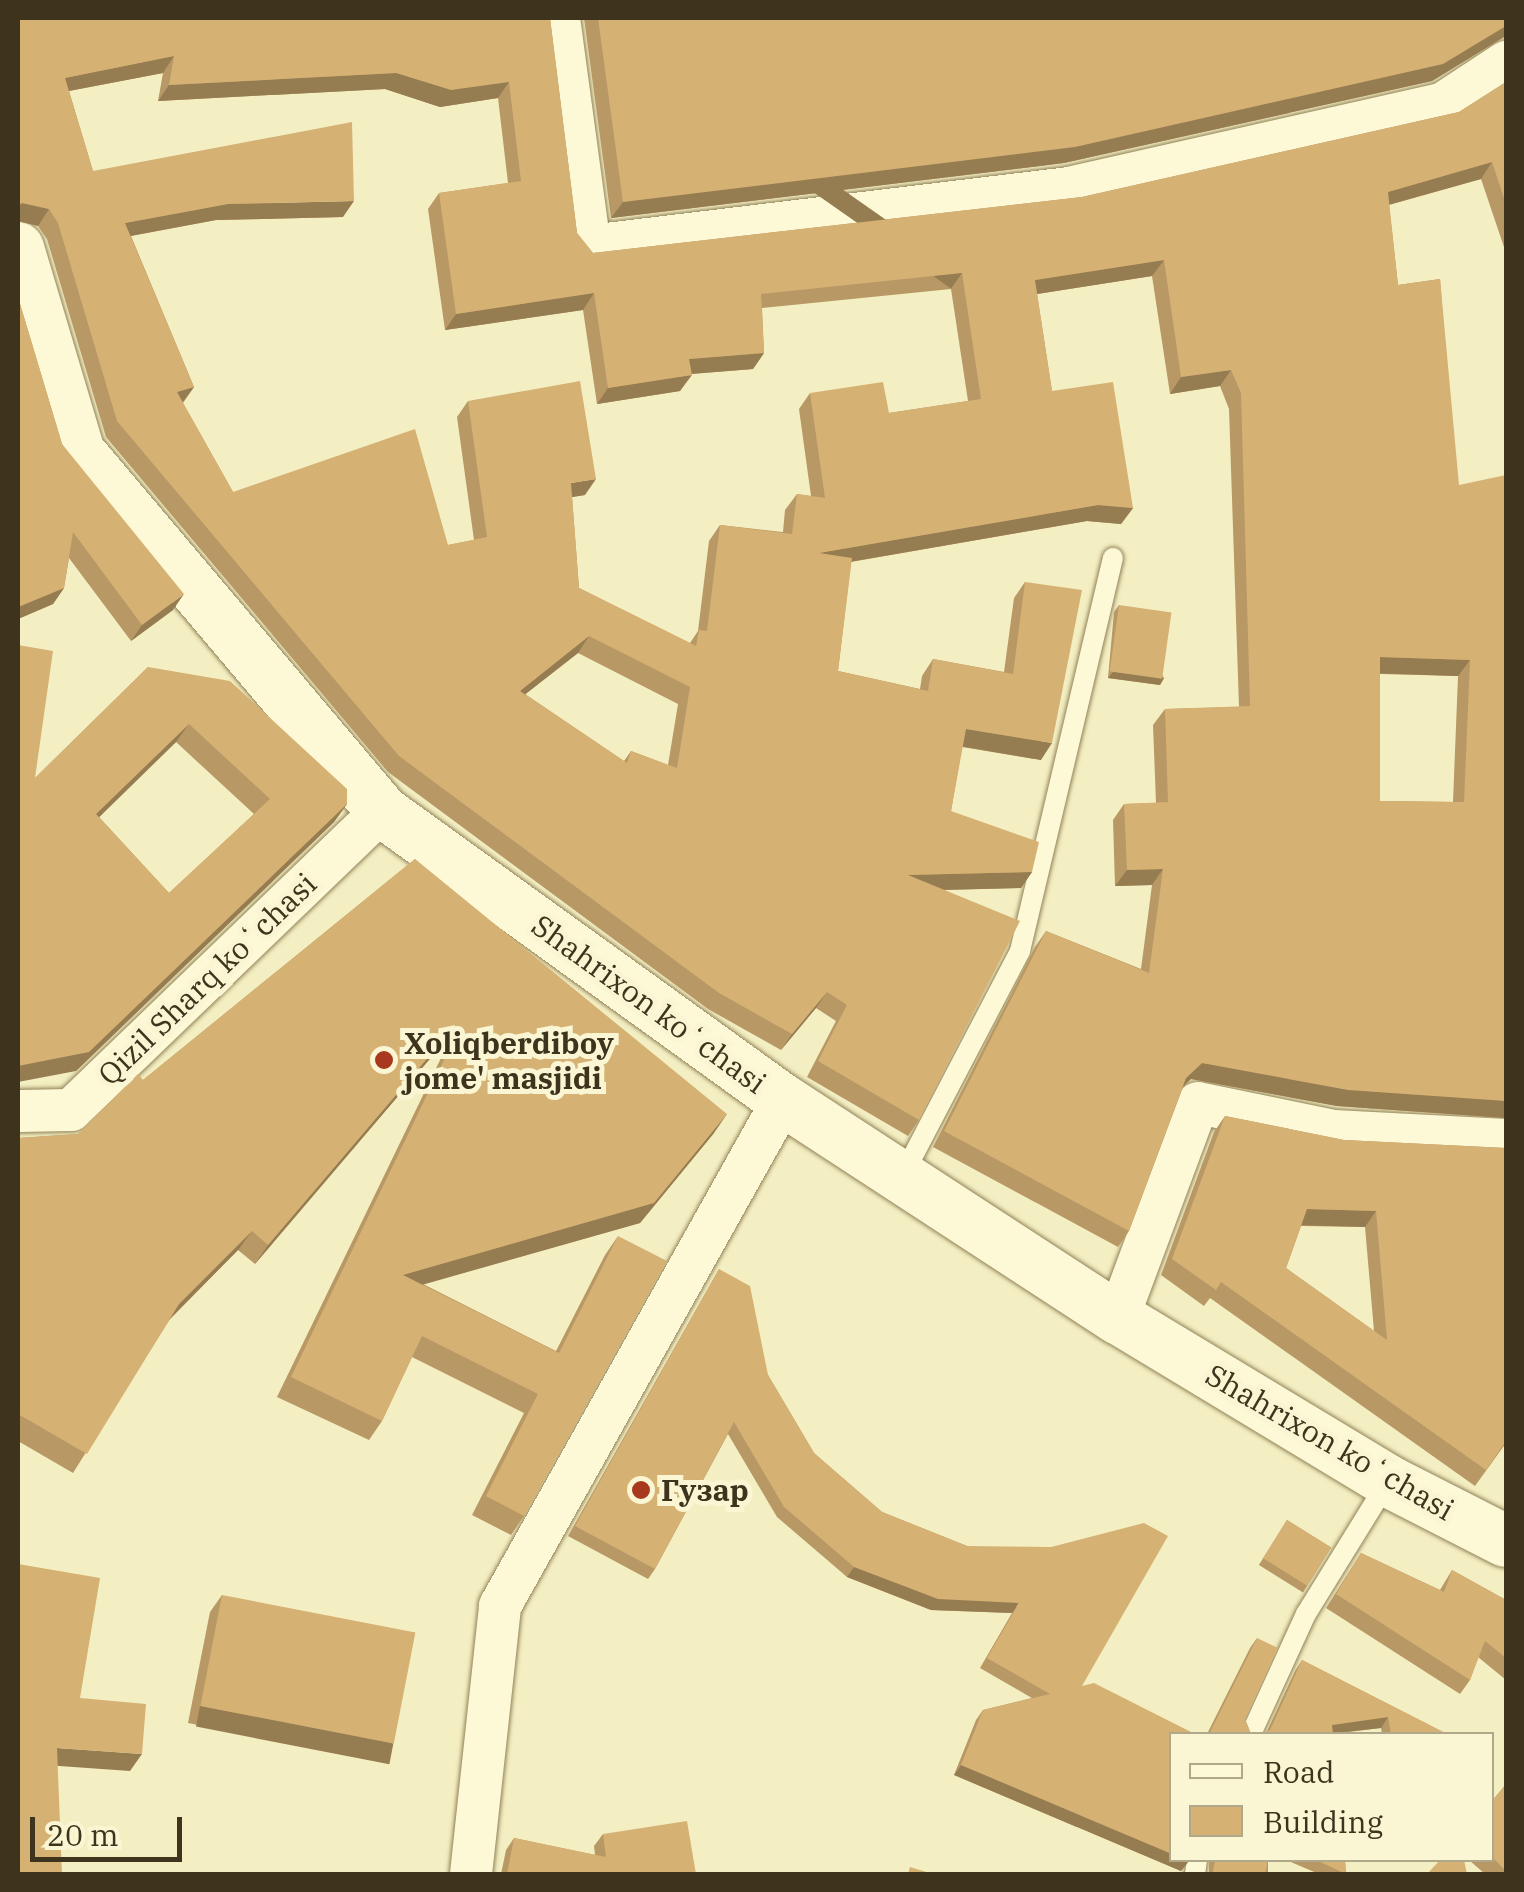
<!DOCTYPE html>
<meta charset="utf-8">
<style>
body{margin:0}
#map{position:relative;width:1524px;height:1892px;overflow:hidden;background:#f4efc3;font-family:"IBM Plex Serif",serif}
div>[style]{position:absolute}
.roads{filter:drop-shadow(0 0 2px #918157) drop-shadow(0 0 2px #918157)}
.service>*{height:20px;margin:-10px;padding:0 10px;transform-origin:10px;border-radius:10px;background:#fdf9d7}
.minor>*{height:42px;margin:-21px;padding:0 21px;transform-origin:21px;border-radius:21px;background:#fdf9d7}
.tertiary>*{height:52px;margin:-26px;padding:0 26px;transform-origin:26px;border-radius:26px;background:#fdf9d7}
.wall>*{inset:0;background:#b89864;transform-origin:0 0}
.shaded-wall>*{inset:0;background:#967c51;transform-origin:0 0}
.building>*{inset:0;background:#d6b174;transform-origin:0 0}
.dots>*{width:28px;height:28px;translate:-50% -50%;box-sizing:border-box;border:5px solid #faf6d3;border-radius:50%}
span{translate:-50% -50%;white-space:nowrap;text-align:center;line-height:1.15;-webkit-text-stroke:10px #faf6d3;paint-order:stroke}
.street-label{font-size:30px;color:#3e341d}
.poi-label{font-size:30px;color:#3e341d;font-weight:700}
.left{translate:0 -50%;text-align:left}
.frame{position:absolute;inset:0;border:20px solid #3e341d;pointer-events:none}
.legend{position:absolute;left:1169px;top:1732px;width:325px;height:130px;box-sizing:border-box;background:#faf6d3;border:2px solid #afa88a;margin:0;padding:12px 18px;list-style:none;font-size:30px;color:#3e341d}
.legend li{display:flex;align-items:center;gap:20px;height:50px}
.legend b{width:50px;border:2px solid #afa88a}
.scale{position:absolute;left:30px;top:1817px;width:152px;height:45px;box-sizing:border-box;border:5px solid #3e341d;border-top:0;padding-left:12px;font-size:30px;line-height:35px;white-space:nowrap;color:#3e341d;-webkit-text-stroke:8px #faf6d3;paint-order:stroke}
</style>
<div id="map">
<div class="roads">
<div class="service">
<div style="left:903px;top:1175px;width:253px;rotate:-62.4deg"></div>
<div style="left:1020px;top:951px;width:404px;rotate:-76.7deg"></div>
<div style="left:1251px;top:1734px;width:132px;rotate:-65.4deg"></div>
<div style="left:1306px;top:1614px;width:154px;rotate:-58.3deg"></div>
<div style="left:1195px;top:1874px;width:14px;rotate:-82deg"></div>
</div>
<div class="minor">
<div style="left:559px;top:18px;width:230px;rotate:82.3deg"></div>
<div style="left:590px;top:246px;width:482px;rotate:-6.9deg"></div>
<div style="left:1068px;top:188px;width:383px;rotate:-12.7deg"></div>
<div style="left:1442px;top:104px;width:77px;rotate:-33.3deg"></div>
<div style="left:18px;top:1111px;width:53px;rotate:-1.1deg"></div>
<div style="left:71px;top:1110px;width:431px;rotate:-43.9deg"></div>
<div style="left:1118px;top:1318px;width:229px;rotate:-69.6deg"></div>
<div style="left:1198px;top:1103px;width:139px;rotate:11.6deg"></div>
<div style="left:1334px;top:1131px;width:172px;rotate:3deg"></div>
<div style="left:471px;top:1874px;width:270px;rotate:-83.8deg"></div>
<div style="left:500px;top:1606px;width:580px;rotate:-60.78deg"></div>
</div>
<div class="tertiary">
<div style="left:18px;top:248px;width:213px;rotate:73.4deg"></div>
<div style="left:79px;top:452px;width:470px;rotate:49.8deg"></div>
<div style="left:382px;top:811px;width:494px;rotate:35.8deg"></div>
<div style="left:783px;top:1100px;width:400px;rotate:33.1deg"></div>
<div style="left:1118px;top:1318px;width:315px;rotate:31.1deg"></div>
<div style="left:1388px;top:1481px;width:132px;rotate:27deg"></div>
</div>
</div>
<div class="wall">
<div style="clip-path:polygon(evenodd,18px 18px,550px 18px,577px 233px,593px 253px,1082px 197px,1459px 112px,1506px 82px,1506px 253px,1481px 179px,1389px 205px,1398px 285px,1440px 279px,1506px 1118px,1337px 1106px,1191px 1079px,1183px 1087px,1129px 1231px,1118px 1247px,933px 1147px,1035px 947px,1046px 931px,1141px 969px,1152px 885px,1115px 886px,1113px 820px,1124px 804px,1156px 803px,1153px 725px,1165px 709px,1239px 707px,1229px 409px,1220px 386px,1170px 394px,1152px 276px,1037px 294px,1052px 391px,1133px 508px,1121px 524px,1087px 521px,851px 562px,838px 671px,920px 689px,922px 676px,933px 659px,1004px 672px,1014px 598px,1025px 582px,1041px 760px,962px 747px,951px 811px,1032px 872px,1021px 888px,945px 890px,919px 1120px,908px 1136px,807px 1077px,836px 1021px,816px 1008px,781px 1050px,708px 1009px,388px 772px,106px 437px,47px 239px,38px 226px,18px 221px,18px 18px,163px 73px,158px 101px,385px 89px,440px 107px,498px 98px,508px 183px,439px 193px,428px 209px,445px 330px,583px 310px,597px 404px,680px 391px,691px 374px,753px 369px,764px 353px,762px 308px,951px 289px,968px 401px,889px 413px,810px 393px,799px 409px,811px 496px,797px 494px,785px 510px,783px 532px,720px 525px,709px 541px,698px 631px,690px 643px,579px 588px,572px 497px,585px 495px,468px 401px,457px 417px,474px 540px,448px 545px,233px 492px,183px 403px,194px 387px,131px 236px,216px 220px,343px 217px,93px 171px,69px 91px,163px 73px,18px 18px,578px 653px,678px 704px,668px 765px,631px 751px,624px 761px,525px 694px,578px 653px,18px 18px,1380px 674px,1458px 676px,1453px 802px,1380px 801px,1380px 674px)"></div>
<div style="clip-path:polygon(584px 18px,1506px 18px,1506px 39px,1504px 37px,1432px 81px,1064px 163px,611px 218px)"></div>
<div style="clip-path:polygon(18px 297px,62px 444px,173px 610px,131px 641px,69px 558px,64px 588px,53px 604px,18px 619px)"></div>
<div style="clip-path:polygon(1119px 605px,1164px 678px,1160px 685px,1108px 678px,1114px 612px)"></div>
<div style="clip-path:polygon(evenodd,148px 667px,347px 804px,334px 822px,76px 1071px,35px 778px,148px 667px,176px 742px,254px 814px,169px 893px,99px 817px,176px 742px)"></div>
<div style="clip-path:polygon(415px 859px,714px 1133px,640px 1223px,423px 1284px,556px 1351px,605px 1255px,618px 1236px,524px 1516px,511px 1535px,472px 1515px,524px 1413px,412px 1357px,382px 1421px,369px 1440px,277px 1397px,441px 1058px,434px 1054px,255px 1264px,238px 1250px,170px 1319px,73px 1473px,18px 1441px,18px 1138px,78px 1134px,143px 1080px)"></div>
<div style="clip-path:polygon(evenodd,1225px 1116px,1344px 1140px,1506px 1148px,1506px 1443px,1475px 1486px,1210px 1298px,1204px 1306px,1161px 1275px,1214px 1132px,1225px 1116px,1301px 1226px,1365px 1227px,1374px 1331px,1286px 1268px,1301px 1226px)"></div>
<div style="clip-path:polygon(719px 1269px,768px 1375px,814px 1453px,882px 1512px,967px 1546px,1082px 1686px,1189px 1861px,1181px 1871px,954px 1775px,976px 1720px,983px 1710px,1032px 1698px,980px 1668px,1012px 1613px,931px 1610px,847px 1577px,777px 1517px,728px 1434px,655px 1569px,648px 1579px,568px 1536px)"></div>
<div style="left:1287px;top:1520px;width:52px;height:53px;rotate:32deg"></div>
<div style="clip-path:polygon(1361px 1553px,1440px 1590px,1452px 1570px,1506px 1600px,1506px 1680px,1478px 1657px,1470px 1680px,1460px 1694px,1326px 1608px)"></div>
<div style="clip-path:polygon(222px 1595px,393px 1744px,381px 1761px,188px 1723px,210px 1612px)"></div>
<div style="clip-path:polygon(1257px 1638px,1245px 1719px,1251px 1734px,1207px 1734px,1250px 1648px)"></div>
<div style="clip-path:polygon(1302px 1660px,1447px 1734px,1382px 1734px,1381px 1728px,1333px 1734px,1267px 1731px,1295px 1671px)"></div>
<div style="clip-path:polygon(1506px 1784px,1506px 1874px,1485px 1874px,1469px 1860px,1492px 1860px,1492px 1801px)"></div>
<div style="clip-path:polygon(603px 1834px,696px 1874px,501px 1874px,506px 1850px,514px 1838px,595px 1855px,594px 1846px)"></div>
<div style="left:1209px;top:1860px;width:59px;height:14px"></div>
<div style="clip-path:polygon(1286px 1860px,1345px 1860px,1346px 1874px,1319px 1874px)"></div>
</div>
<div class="shaded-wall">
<div style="clip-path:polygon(1506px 26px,1506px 33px,1504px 37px,1432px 81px,1064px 163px,611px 218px,623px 202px)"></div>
<div style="clip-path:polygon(174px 56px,163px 73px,53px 94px,65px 78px)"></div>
<div style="clip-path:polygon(396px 73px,509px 82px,498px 98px,440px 107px,385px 89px,158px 101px,169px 85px)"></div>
<div style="clip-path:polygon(1492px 162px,1481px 179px,1377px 208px,1388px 192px)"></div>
<div style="clip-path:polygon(354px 201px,343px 217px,216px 220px,114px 239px,125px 223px,228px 204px)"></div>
<div style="clip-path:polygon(22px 203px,49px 209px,38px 226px,18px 221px,18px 206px)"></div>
<div style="clip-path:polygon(1164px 260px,1152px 276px,1024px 296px,1035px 280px)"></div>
<div style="left:962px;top:273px;width:19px;height:202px;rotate:125deg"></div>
<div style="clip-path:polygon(594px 293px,583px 310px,445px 330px,456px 314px)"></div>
<div style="clip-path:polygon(764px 353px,753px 369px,678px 375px,689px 359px)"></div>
<div style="clip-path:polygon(1231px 370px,1220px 386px,1170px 394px,1181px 377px)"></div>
<div style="clip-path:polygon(692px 375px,680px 391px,597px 404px,608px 388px)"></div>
<div style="clip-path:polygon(194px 387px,182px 403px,177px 392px)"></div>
<div style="clip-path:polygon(596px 479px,585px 495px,560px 499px,571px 483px)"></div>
<div style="clip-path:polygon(1098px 505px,1133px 508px,1121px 524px,1087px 521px,808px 569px,819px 553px)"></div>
<div style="clip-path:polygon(64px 588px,53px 604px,18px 619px,18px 607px)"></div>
<div style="clip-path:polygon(184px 594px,173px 610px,131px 641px,142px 625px)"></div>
<div style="clip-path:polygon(589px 636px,578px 653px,509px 707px,520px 691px)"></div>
<div style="clip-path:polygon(1380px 657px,1470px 660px,1458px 676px,1368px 673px)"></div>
<div style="clip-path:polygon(1113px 672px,1164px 678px,1160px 685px,1108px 678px)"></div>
<div style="clip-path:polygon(189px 724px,176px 742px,83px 833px,96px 814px)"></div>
<div style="clip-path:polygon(966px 729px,1052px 743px,1041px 760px,954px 745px)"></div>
<div style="clip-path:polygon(347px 804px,334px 822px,76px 1071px,18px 1082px,18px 1066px)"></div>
<div style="clip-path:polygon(1163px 869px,1152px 885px,1115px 886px,1127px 870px)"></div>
<div style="clip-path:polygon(1032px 872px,1021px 888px,896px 891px,908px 875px)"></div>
<div style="clip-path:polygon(827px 992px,816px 1008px,781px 1050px,792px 1034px)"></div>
<div style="clip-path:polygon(448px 1034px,434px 1054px,255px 1264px,268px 1245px)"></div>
<div style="clip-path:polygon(1202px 1063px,1506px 1101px,1506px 1118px,1337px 1106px,1191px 1079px,1175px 1094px,1186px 1078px)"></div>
<div style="clip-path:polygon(727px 1114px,714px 1133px,640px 1223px,390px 1294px,403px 1275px)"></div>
<div style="clip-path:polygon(1307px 1209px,1376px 1211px,1365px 1227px,1296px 1225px)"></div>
<div style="clip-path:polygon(252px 1231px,238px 1250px,165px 1324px,179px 1304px)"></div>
<div style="clip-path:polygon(854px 1567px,1019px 1603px,1012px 1613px,931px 1610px,847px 1577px)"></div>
<div style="left:200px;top:1706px;width:197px;height:21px;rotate:11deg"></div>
<div style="clip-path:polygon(1388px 1717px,1381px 1728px,1325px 1734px,1332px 1725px)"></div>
<div style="clip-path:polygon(57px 1748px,142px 1754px,130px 1771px,45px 1765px)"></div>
<div style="clip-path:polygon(961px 1765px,1172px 1854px,1172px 1860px,1184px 1860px,1189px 1861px,1181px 1871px,954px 1775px)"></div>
</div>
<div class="building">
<div style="clip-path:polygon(evenodd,18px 18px,550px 18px,577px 233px,593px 253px,1082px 197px,1459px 112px,1506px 82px,1506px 204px,1492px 162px,1388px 192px,1398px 285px,1440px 279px,1459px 485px,1506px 475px,1506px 1101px,1348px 1090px,1202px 1063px,1186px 1078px,1129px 1231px,944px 1131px,1046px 931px,1149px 973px,1163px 869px,1127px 870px,1124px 804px,1168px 802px,1165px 709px,1250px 706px,1241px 393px,1231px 370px,1181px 377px,1164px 260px,1035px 280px,1052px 391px,1113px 382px,1133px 508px,1098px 505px,819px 553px,852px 558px,838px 671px,928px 691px,933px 659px,1013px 674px,1025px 582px,1082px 590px,1052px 743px,966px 729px,951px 811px,1039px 842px,1032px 872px,908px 875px,1020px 921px,919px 1120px,818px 1061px,847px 1005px,827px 992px,792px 1034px,719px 993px,399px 756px,117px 421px,58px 223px,49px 209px,22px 203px,18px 206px,18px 18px,174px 56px,169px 85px,396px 73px,451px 90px,509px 82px,521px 181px,439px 193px,456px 314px,594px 293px,608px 388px,692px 375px,689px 359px,764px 353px,761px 294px,962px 273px,981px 399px,889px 413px,883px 382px,810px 393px,825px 498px,797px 494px,792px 534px,720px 525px,707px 631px,699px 630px,696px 646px,579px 588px,571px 483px,596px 479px,580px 381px,468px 401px,487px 537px,448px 545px,415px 429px,233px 492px,177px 392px,194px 387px,125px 223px,228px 204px,354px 201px,352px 122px,93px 171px,65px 78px,174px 56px,18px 18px,589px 636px,690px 687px,677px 768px,631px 751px,627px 763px,520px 691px,589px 636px,18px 18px,1380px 657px,1470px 660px,1464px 802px,1380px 801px,1380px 657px)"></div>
<div style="clip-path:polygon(598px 18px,1506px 18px,1506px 26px,1443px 64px,1075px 147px,623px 202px)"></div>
<div style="clip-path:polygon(18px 297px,62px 444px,184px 594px,142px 625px,73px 532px,64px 588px,18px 607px)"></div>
<div style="left:1119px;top:605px;width:53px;height:67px;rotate:8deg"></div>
<div style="clip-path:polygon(evenodd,18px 645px,53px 651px,35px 778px,148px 667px,230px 681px,347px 789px,347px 804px,89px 1052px,18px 1066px,18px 645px,189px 724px,270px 799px,169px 893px,96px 814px,189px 724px)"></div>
<div style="clip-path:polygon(415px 859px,727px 1114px,654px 1203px,403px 1275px,559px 1353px,618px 1236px,667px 1261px,524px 1516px,486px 1496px,538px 1394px,422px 1336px,382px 1421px,291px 1377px,454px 1039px,448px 1034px,268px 1245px,252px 1231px,179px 1304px,87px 1454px,18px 1414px,18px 1138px,78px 1134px,138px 1074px,143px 1080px)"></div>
<div style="clip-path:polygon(evenodd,1225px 1116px,1344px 1140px,1506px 1148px,1506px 1441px,1486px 1470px,1221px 1282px,1216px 1290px,1172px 1259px,1225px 1116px,1307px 1209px,1376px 1211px,1387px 1340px,1286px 1268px,1307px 1209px)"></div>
<div style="clip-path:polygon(719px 1269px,750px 1286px,768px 1375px,814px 1453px,882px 1512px,967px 1546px,1051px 1547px,1144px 1523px,1168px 1536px,1082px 1686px,1094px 1683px,1195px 1734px,1172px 1734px,1172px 1854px,961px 1765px,983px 1710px,1050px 1694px,987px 1658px,1019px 1603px,938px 1599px,854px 1567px,784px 1507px,734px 1422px,655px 1569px,575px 1526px)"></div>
<div style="left:1287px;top:1520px;width:52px;height:45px;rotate:32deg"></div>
<div style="clip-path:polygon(1361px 1553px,1444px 1592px,1452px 1570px,1506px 1600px,1506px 1658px,1485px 1641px,1470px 1680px,1336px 1594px)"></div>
<div style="clip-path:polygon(18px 1564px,100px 1578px,80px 1698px,146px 1704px,142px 1754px,57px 1748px,62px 1874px,18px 1874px)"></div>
<div style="left:222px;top:1595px;width:197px;height:113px;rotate:11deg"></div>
<div style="clip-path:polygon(1257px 1638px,1278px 1648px,1245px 1719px,1251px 1734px,1209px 1734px)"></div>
<div style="clip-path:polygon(1302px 1660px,1447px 1734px,1391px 1734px,1388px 1717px,1332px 1725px,1333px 1734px,1256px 1734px,1270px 1730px)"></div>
<div style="clip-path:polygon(1506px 1784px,1506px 1871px,1492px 1857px,1492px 1801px)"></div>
<div style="clip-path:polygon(687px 1821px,696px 1874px,507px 1874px,514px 1838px,606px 1857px,603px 1834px)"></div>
<div style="clip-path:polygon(1215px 1860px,1268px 1860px,1265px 1874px,1220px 1874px,1213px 1872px)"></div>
<div style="clip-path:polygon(1316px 1860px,1345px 1860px,1346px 1874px)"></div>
<div style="clip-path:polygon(1440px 1860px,1464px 1860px,1467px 1874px,1427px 1874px)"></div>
<div style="clip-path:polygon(910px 1867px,933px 1874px,908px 1874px)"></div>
</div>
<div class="dots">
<div style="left:384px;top:1060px;background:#a8391e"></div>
<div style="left:641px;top:1490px;background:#a8391e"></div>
</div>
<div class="street-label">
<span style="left:207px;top:979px;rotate:-44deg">Qizil Sharq koʻchasi</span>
<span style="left:649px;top:1004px;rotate:36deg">Shahrixon koʻchasi</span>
<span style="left:1330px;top:1442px;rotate:30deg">Shahrixon koʻchasi</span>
</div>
<div class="poi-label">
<span class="left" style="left:404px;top:1060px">Xoliqberdiboy<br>jome' masjidi</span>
<span class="left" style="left:661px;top:1490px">Гузар</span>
</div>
<div class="frame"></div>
<ul class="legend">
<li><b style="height:12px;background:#fdf9d7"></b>Road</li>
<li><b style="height:28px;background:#d6b174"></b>Building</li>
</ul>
<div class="scale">20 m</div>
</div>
